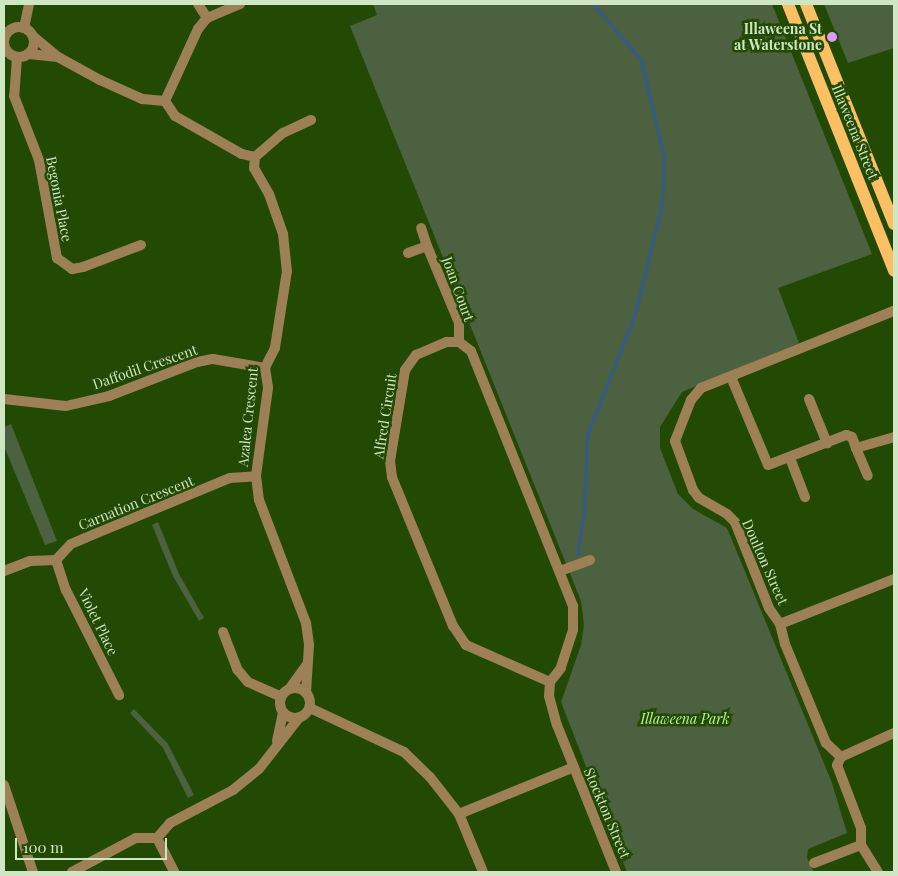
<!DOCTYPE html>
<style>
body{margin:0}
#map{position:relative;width:898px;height:876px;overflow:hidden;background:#234a04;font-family:"Playfair Display",serif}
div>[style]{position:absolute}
.green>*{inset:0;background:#4b6140}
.stream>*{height:3px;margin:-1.5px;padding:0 1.5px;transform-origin:1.5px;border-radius:1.5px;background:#355b8b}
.minor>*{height:10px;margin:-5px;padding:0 5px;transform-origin:5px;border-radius:5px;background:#9e8057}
.minor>.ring{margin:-5px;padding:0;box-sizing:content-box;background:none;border:10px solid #9e8057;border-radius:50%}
.major>*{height:12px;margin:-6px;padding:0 6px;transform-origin:6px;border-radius:6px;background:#fbbf64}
.dots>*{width:14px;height:14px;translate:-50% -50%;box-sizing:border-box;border:2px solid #234a04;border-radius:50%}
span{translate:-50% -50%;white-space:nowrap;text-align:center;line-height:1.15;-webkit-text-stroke:5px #234a04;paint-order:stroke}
.poi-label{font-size:14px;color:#cfe6c4;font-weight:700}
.right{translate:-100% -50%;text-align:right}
.street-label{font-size:14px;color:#cfe6c4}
.park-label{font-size:14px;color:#baf09f;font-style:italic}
.frame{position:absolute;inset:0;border:5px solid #cfe6c4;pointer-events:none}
.scale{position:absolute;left:15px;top:838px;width:152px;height:22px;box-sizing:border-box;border:2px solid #cfe6c4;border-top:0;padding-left:6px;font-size:15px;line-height:18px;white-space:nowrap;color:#cfe6c4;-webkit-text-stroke:4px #234a04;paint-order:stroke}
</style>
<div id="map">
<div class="green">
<div style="clip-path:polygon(373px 4px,772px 4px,872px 254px,778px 288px,799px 343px,682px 392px,660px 427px,660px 448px,678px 494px,693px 509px,727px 528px,832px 783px,847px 833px,808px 849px,807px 858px,814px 872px,627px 872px,561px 702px,581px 645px,584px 625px,581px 601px,350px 26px,377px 15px)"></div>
<div style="clip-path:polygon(824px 4px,894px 4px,894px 48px,848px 63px)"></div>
<div style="clip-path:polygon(11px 424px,57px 541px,45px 545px,4px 446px,4px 427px)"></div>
<div style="clip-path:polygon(158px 522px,179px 574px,204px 618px,199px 621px,173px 576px,152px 525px)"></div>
<div style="clip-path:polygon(134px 709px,168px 744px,194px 795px,188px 798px,163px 748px,130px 713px)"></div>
</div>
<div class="stream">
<div style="left:577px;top:554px;width:45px;rotate:-81deg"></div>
<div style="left:584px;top:510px;width:75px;rotate:-87.7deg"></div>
<div style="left:587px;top:435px;width:130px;rotate:-68.4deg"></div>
<div style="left:635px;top:314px;width:114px;rotate:-76.3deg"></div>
<div style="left:662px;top:203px;width:45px;rotate:-87.5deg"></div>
<div style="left:664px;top:158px;width:101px;rotate:-103.2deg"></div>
<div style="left:641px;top:60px;width:74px;rotate:-130.6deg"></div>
</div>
<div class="minor">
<div style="left:198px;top:4px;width:17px;rotate:57deg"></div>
<div class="ring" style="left:4px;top:27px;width:20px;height:20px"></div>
<div style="left:24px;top:28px;width:25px;rotate:-78deg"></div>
<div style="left:34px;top:37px;width:31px;rotate:40deg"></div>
<div style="left:58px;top:57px;width:48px;rotate:28.7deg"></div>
<div style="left:100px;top:80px;width:46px;rotate:24.3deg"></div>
<div style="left:142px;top:99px;width:23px;rotate:5deg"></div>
<div style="left:165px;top:101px;width:18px;rotate:56deg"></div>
<div style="left:175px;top:116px;width:77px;rotate:29.6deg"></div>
<div style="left:242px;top:154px;width:13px;rotate:13deg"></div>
<div style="left:255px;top:157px;width:11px;rotate:95deg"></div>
<div style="left:254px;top:168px;width:30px;rotate:60deg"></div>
<div style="left:269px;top:194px;width:42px;rotate:70.7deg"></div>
<div style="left:283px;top:234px;width:37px;rotate:84deg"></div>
<div style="left:287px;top:271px;width:78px;rotate:98.9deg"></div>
<div style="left:275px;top:348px;width:22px;rotate:117deg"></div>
<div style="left:265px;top:368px;width:20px;rotate:81deg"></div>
<div style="left:268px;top:388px;width:89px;rotate:97.8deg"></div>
<div style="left:256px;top:476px;width:24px;rotate:83deg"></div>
<div style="left:259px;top:500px;width:132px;rotate:69.1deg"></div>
<div style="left:306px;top:623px;width:22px;rotate:82deg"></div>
<div style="left:309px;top:645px;width:48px;rotate:93.6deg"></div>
<div style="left:29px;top:54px;width:29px;rotate:6deg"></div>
<div style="left:17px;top:57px;width:39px;rotate:94deg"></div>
<div style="left:14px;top:96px;width:69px;rotate:68.7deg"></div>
<div style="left:39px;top:160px;width:100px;rotate:79.6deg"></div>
<div style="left:57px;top:258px;width:19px;rotate:36deg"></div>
<div style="left:72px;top:269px;width:11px;rotate:-10deg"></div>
<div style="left:83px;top:267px;width:62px;rotate:-20.8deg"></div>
<div style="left:165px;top:101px;width:79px;rotate:-65.4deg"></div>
<div style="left:198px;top:29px;width:14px;rotate:-51deg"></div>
<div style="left:207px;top:18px;width:36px;rotate:-23deg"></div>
<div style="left:255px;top:157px;width:37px;rotate:-41deg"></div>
<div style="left:283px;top:133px;width:31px;rotate:-25deg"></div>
<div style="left:427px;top:246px;width:83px;rotate:67.4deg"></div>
<div style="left:459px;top:323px;width:19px;rotate:90deg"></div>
<div style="left:408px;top:253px;width:20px;rotate:-20deg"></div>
<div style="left:427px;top:246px;width:19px;rotate:-108deg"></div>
<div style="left:731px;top:377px;width:95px;rotate:67.2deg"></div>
<div style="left:768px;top:465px;width:84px;rotate:-21deg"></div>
<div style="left:846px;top:435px;width:6px;rotate:18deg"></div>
<div style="left:852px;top:437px;width:12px;rotate:70deg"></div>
<div style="left:856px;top:448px;width:40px;rotate:-16deg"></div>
<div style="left:4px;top:399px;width:62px;rotate:6.4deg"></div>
<div style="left:66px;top:406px;width:44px;rotate:-13.1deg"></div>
<div style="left:109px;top:396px;width:94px;rotate:-21.1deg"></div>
<div style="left:197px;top:362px;width:16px;rotate:-11deg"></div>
<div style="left:213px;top:359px;width:53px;rotate:9.8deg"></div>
<div style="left:809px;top:399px;width:48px;rotate:67.8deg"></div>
<div style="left:856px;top:448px;width:30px;rotate:67deg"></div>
<div style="left:790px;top:458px;width:42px;rotate:69deg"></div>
<div style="left:56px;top:560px;width:32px;rotate:72deg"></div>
<div style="left:66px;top:590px;width:118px;rotate:63.2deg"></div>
<div style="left:4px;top:571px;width:28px;rotate:-21deg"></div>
<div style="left:30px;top:561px;width:26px;rotate:-2deg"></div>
<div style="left:56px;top:560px;width:22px;rotate:-47deg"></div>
<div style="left:71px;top:544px;width:15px;rotate:-23deg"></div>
<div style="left:85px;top:538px;width:157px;rotate:-22.5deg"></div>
<div style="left:230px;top:478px;width:26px;rotate:-4deg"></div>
<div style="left:560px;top:571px;width:32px;rotate:-20deg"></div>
<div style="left:780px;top:624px;width:123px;rotate:-21.5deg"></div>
<div style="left:223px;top:632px;width:40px;rotate:69deg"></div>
<div style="left:237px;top:669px;width:17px;rotate:50deg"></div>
<div style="left:248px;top:682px;width:36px;rotate:24deg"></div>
<div style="left:550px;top:682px;width:92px;rotate:-156.2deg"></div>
<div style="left:466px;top:645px;width:23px;rotate:-124deg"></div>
<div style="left:453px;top:626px;width:161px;rotate:-112.3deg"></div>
<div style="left:392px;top:477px;width:16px;rotate:-97deg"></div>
<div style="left:390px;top:461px;width:92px;rotate:-80.6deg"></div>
<div style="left:405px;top:370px;width:19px;rotate:-54deg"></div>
<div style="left:416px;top:355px;width:34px;rotate:-23deg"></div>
<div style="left:447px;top:342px;width:12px"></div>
<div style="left:459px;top:342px;width:15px;rotate:37deg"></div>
<div style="left:471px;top:351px;width:275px;rotate:68.2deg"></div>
<div style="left:573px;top:606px;width:24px;rotate:90deg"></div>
<div style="left:573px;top:630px;width:40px;rotate:108deg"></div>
<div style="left:561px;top:668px;width:18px;rotate:128deg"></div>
<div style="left:550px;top:682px;width:14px;rotate:94deg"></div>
<div style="left:549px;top:696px;width:30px;rotate:75deg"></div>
<div style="left:557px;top:725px;width:158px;rotate:68.1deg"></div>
<div class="ring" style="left:280px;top:688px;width:20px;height:20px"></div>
<div style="left:290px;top:688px;width:29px;rotate:-54deg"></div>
<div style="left:310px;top:708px;width:104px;rotate:25.1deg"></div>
<div style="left:404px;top:752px;width:36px;rotate:44deg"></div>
<div style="left:430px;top:777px;width:47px;rotate:51.9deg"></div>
<div style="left:459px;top:814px;width:63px;rotate:67.5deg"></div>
<div style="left:277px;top:741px;width:29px;rotate:-78deg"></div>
<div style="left:841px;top:757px;width:21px;rotate:-137deg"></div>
<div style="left:826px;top:743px;width:107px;rotate:-112.5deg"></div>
<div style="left:785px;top:644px;width:21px;rotate:-104deg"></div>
<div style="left:780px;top:624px;width:19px;rotate:-125deg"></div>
<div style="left:769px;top:608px;width:92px;rotate:-111.6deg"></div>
<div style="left:735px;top:522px;width:11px;rotate:-135deg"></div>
<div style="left:727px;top:514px;width:32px;rotate:-150deg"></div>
<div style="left:699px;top:498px;width:10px;rotate:-127deg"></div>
<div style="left:693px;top:490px;width:52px;rotate:-110.2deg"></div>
<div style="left:675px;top:441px;width:44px;rotate:-68.7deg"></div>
<div style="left:691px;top:400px;width:16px;rotate:-50deg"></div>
<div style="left:701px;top:388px;width:208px;rotate:-21.8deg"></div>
<div style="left:4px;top:785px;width:92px;rotate:71.6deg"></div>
<div style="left:459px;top:814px;width:124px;rotate:-22.2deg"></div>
<div style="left:157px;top:838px;width:38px;rotate:63deg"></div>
<div style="left:861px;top:845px;width:17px;rotate:-90deg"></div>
<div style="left:861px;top:828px;width:67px;rotate:-110.9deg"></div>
<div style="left:837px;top:765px;width:9px;rotate:-63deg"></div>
<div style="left:841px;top:757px;width:58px;rotate:-24.4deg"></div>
<div style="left:861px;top:845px;width:32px;rotate:58deg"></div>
<div style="left:814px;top:863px;width:50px;rotate:-21deg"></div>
<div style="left:72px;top:872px;width:72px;rotate:-28deg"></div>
<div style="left:136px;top:838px;width:21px"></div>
<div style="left:157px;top:838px;width:20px;rotate:-49deg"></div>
<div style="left:170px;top:823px;width:71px;rotate:-27.6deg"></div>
<div style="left:233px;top:790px;width:33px;rotate:-39deg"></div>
<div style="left:259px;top:769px;width:63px;rotate:-52deg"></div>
</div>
<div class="major">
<div style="left:788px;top:4px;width:287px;rotate:68.3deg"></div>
<div style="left:806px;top:4px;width:237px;rotate:68.2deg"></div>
</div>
<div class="dots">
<div style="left:832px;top:37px;background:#db9af6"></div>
</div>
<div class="poi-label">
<span class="right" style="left:822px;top:37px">Illaweena St<br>at Waterstone</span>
</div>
<div class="street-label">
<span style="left:855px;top:132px;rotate:68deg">Illaweena Street</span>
<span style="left:59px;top:199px;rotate:79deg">Begonia Place</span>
<span style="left:458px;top:289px;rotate:70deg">Joan Court</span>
<span style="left:145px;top:367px;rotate:-19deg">Daffodil Crescent</span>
<span style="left:385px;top:416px;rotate:-81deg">Alfred Circuit</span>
<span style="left:248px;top:417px;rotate:-84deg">Azalea Crescent</span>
<span style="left:136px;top:503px;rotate:-22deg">Carnation Crescent</span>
<span style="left:765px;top:562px;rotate:66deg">Doulton Street</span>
<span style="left:98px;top:622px;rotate:64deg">Violet Place</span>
<span style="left:607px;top:813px;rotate:67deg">Stockton Street</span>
</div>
<div class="park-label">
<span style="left:685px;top:719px">Illaweena Park</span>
</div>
<div class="frame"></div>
<div class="scale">100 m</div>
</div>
